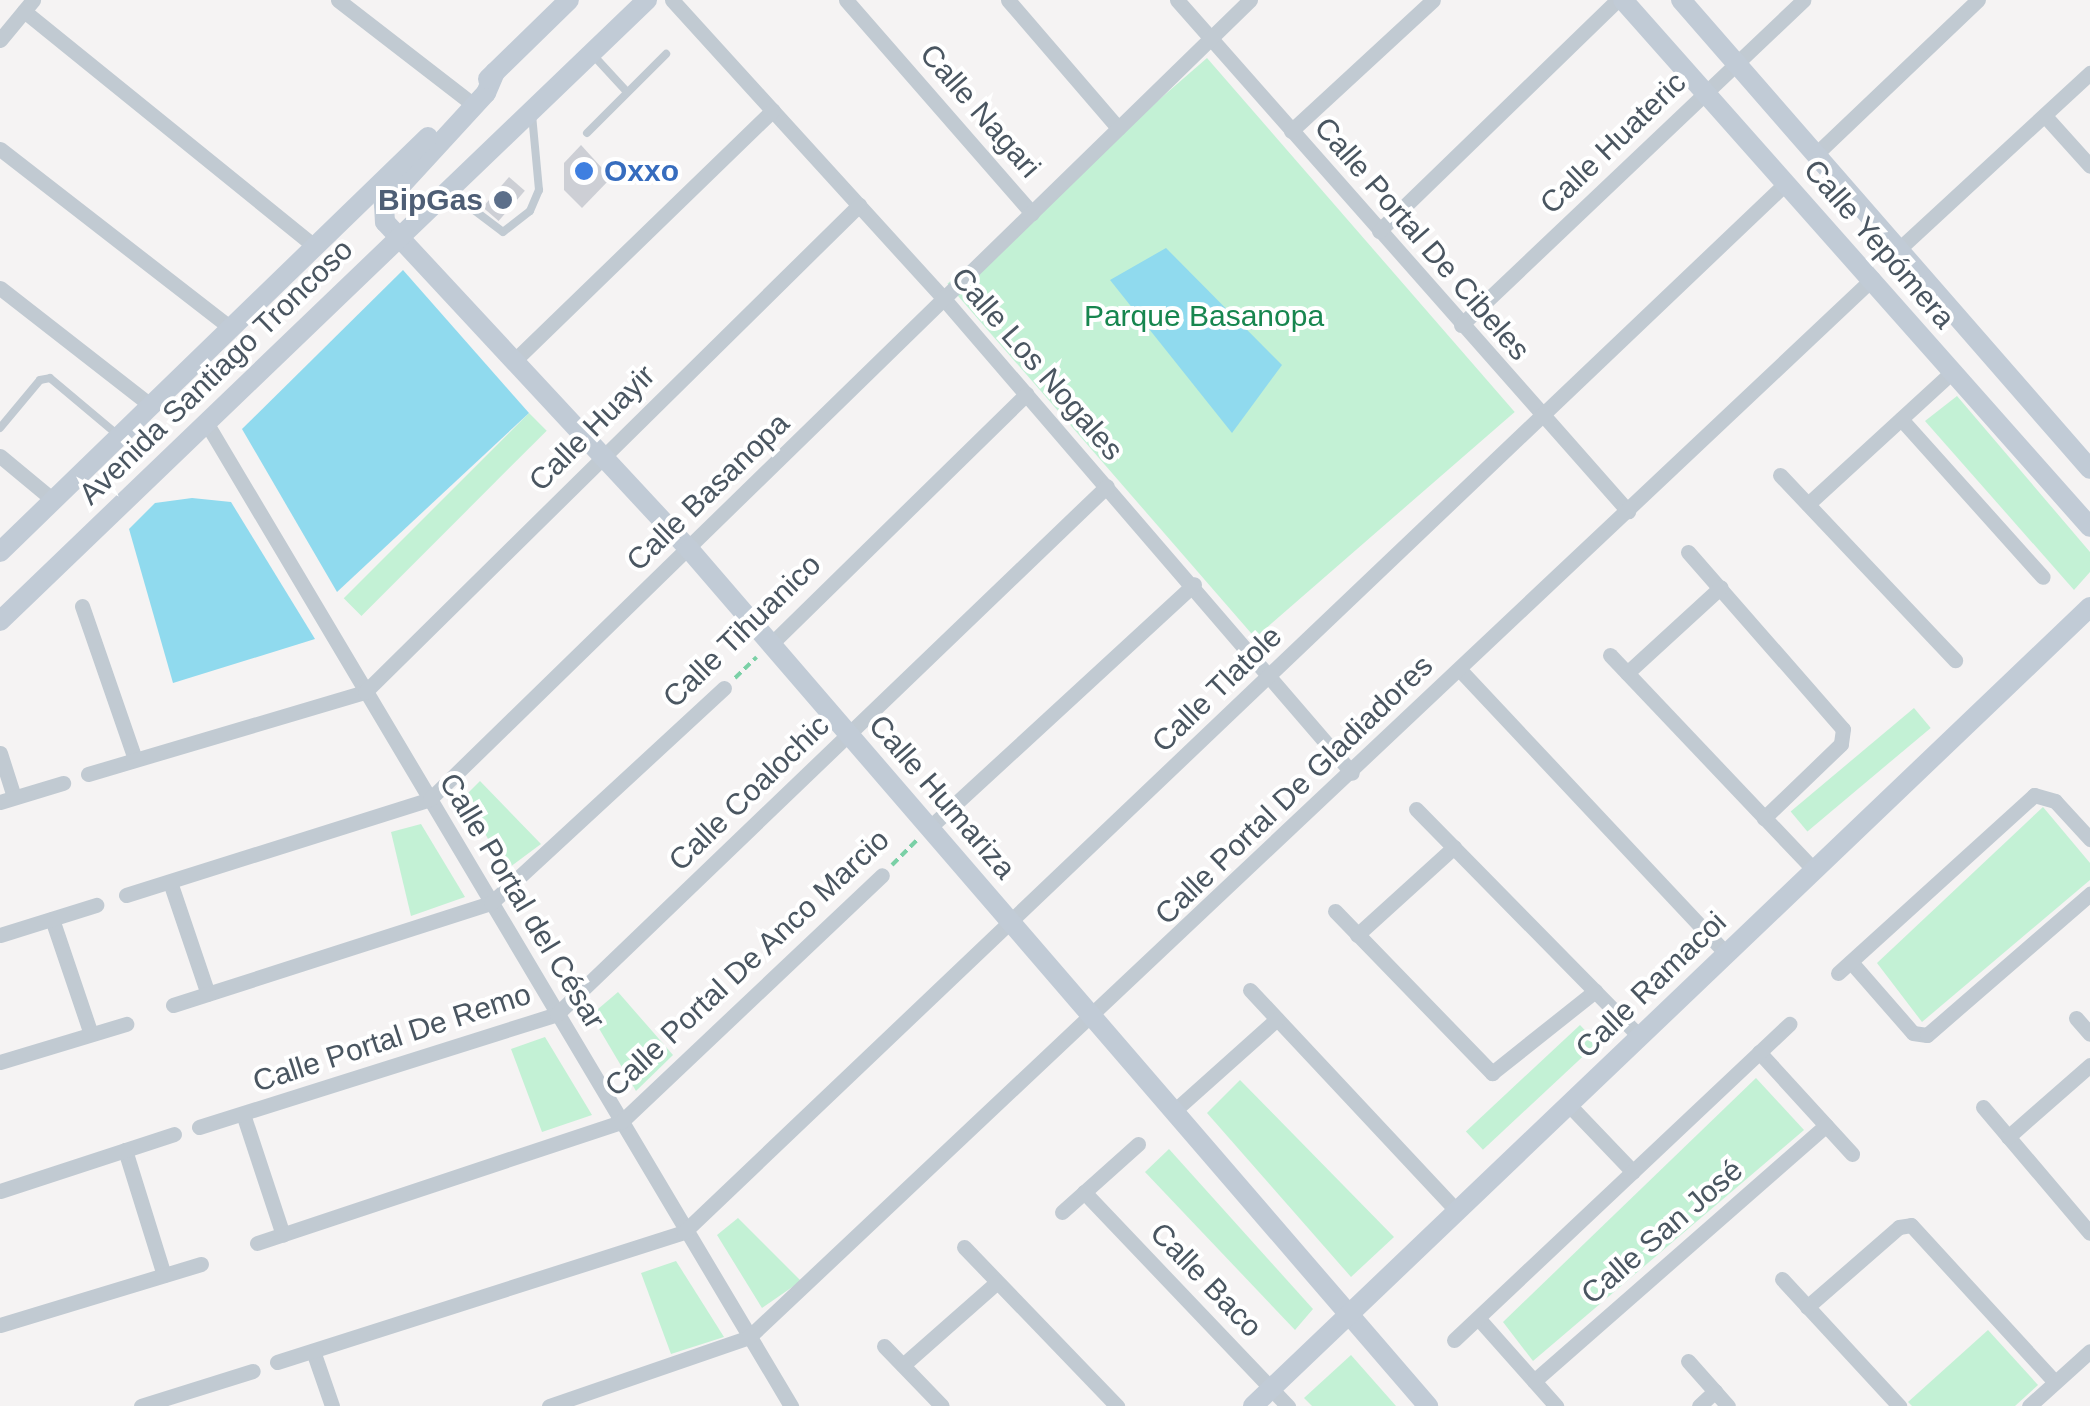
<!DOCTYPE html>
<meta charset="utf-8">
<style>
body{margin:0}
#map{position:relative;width:2090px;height:1406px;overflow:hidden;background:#f5f3f3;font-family:Helvetica,sans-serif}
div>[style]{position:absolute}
.green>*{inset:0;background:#c3f1d5;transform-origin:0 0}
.water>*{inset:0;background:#90daee}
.building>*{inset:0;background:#cdcfd5;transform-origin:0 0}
.path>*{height:4px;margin-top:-2px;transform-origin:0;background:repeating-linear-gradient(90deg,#7ad0a6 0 8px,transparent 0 13px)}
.lane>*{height:8px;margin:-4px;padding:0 4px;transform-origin:4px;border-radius:4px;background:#c1cad2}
.street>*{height:15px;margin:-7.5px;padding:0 7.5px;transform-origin:7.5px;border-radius:7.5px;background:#c1cad2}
.secondary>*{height:20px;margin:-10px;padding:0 10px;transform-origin:10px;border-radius:10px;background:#c1cbd6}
.dots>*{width:28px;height:28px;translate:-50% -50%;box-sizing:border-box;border:5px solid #fff;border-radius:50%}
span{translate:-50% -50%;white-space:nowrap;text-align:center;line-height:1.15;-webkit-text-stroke:8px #fff;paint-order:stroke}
.street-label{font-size:30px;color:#4a5661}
.shop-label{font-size:30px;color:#366cbe;font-weight:700}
.left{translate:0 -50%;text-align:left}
.service-label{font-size:30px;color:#4e5e75;font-weight:700}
.right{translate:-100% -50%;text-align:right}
.park-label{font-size:30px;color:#17864f}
</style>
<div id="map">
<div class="green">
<div style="left:1207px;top:58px;width:469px;height:344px;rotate:49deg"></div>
<div style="clip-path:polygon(1957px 396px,2090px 552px,2090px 572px,2074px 590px,1925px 421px)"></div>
<div style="left:529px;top:413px;width:25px;height:262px;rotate:45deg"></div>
<div style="left:1914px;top:708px;width:26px;height:161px;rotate:50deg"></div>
<div style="clip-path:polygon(480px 781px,541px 844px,506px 870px,464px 797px)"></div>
<div style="clip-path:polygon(2043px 807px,2090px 863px,2090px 880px,1922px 1022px,1877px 963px)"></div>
<div style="clip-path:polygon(421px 824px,465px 897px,411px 916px,391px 832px)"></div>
<div style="clip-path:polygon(618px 992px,673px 1055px,636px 1091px,591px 1015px)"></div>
<div style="left:1580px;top:1025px;width:25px;height:156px;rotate:47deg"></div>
<div style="clip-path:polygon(545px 1037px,592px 1115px,542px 1132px,511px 1049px)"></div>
<div style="clip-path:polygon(1756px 1078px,1804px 1130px,1533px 1361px,1503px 1322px)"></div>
<div style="clip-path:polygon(1240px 1080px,1394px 1237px,1351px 1277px,1207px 1113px)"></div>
<div style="clip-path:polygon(1169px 1149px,1313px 1309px,1295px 1330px,1145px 1172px)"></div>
<div style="clip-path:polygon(738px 1218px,801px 1281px,762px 1308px,717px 1235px)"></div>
<div style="clip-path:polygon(676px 1261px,724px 1337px,671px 1354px,641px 1273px)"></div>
<div style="clip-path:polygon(1988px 1330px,2038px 1385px,2015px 1406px,1912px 1406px,1908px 1402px)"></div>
<div style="clip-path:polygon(1351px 1355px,1396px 1406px,1312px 1406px,1304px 1398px)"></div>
</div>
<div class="water">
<div style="clip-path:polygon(1166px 248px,1282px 365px,1232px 433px,1110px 280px)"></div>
<div style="clip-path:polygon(403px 270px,529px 413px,337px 592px,242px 429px)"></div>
<div style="clip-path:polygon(192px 498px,231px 502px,315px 639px,173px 683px,129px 529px,155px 503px)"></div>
</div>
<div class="building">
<div style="clip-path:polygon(581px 145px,611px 178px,582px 208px,564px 190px,564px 163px)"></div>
<div style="left:509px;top:177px;width:21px;height:40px;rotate:41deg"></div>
</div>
<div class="path">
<div style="left:735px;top:678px;width:30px;rotate:-44deg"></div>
<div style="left:892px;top:865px;width:35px;rotate:-45deg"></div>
</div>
<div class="lane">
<div style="left:593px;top:55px;width:50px;rotate:47.4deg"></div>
<div style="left:587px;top:133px;width:112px;rotate:-45deg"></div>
<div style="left:450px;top:192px;width:66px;rotate:37deg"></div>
<div style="left:503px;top:232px;width:34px;rotate:-38deg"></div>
<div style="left:530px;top:211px;width:23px;rotate:-67deg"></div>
<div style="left:539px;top:190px;width:76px;rotate:-95.3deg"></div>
<div style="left:0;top:428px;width:62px;rotate:-50.2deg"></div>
<div style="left:40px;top:380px;width:10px;rotate:-11deg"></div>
<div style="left:50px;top:378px;width:89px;rotate:40deg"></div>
</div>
<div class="street">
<div style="left:338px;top:0;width:162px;rotate:37.7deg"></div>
<div style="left:672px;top:0;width:404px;rotate:47.7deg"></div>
<div style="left:944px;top:299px;width:625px;rotate:49.28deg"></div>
<div style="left:846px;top:0;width:283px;rotate:48.9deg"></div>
<div style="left:1008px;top:0;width:169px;rotate:49.3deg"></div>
<div style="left:1177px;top:0;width:682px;rotate:48.57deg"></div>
<div style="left:24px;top:11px;width:373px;rotate:39deg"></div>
<div style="left:0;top:40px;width:52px;rotate:-50.5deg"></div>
<div style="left:2045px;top:116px;width:67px;rotate:48deg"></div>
<div style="left:1291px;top:131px;width:193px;rotate:-42.7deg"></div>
<div style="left:0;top:149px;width:289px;rotate:37.8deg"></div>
<div style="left:1815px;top:155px;width:225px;rotate:-43.6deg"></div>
<div style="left:1379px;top:231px;width:332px;rotate:-44.1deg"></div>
<div style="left:1899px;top:249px;width:260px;rotate:-42.7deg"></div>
<div style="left:0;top:288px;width:189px;rotate:37.9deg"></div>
<div style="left:1461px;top:325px;width:472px;rotate:-43.5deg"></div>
<div style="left:517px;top:358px;width:356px;rotate:-44.1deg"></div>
<div style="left:1901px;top:419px;width:212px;rotate:48.1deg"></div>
<div style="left:207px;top:424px;width:1143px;rotate:59.26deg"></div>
<div style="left:0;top:456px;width:69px;rotate:39.7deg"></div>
<div style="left:1780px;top:475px;width:255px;rotate:46.6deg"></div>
<div style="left:1808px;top:504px;width:195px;rotate:-42.5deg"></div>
<div style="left:1688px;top:552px;width:235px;rotate:48.8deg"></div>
<div style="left:1843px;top:729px;width:15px;rotate:98deg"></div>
<div style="left:1841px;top:744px;width:107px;rotate:136.1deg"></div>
<div style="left:82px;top:606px;width:162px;rotate:70.9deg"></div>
<div style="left:770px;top:645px;width:359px;rotate:-44.4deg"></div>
<div style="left:1610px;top:655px;width:296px;rotate:46.5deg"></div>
<div style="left:1460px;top:670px;width:390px;rotate:46.8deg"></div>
<div style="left:1627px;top:673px;width:127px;rotate:-42.5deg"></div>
<div style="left:0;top:753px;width:46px;rotate:72.3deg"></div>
<div style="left:88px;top:774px;width:289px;rotate:-16.5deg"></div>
<div style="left:365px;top:692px;width:694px;rotate:-44.59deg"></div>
<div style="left:0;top:802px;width:66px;rotate:-16.8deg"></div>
<div style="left:1416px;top:809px;width:320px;rotate:45.5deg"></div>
<div style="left:929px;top:828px;width:360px;rotate:-42.6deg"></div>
<div style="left:170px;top:882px;width:118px;rotate:71.3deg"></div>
<div style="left:126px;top:895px;width:319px;rotate:-17.5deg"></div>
<div style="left:430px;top:799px;width:1145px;rotate:-44.26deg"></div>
<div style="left:1335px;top:911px;width:226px;rotate:45.9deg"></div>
<div style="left:1492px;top:1073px;width:132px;rotate:-38.5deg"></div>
<div style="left:52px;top:919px;width:121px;rotate:71.3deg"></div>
<div style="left:0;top:935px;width:101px;rotate:-17.4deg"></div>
<div style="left:1357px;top:935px;width:131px;rotate:-42.2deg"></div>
<div style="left:1851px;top:962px;width:94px;rotate:48.9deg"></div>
<div style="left:1913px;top:1033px;width:14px;rotate:8deg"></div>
<div style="left:1927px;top:1035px;width:216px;rotate:-40.9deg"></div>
<div style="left:1838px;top:973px;width:265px;rotate:-42.2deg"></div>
<div style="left:2034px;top:795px;width:22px;rotate:16deg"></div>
<div style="left:2055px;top:801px;width:52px;rotate:47.4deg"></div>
<div style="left:1250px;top:990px;width:304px;rotate:46.9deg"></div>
<div style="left:173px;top:1005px;width:334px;rotate:-17.8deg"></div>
<div style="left:491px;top:903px;width:317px;rotate:-42.7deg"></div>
<div style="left:2076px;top:1018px;width:21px;rotate:49deg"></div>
<div style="left:1759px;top:1052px;width:138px;rotate:47.6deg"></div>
<div style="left:0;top:1062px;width:132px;rotate:-16.8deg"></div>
<div style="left:1570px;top:1106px;width:91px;rotate:46.3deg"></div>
<div style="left:1983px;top:1107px;width:165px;rotate:49.7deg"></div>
<div style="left:1174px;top:1111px;width:138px;rotate:-41.8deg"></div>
<div style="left:243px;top:1114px;width:127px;rotate:71.7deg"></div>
<div style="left:199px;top:1127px;width:375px;rotate:-17.5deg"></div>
<div style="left:557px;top:1014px;width:762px;rotate:-43.83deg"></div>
<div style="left:2008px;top:1137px;width:109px;rotate:-41.3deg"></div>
<div style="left:125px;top:1150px;width:131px;rotate:72.7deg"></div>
<div style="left:0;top:1191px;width:183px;rotate:-18.1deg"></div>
<div style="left:1084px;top:1192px;width:296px;rotate:46.4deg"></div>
<div style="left:1062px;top:1212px;width:102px;rotate:-41.8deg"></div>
<div style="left:257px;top:1243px;width:384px;rotate:-18.4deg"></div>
<div style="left:621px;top:1122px;width:359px;rotate:-43.4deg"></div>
<div style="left:964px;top:1247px;width:221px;rotate:46.1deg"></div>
<div style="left:1782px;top:1279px;width:173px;rotate:47.3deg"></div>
<div style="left:1807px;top:1307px;width:122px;rotate:-41deg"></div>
<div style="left:1899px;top:1227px;width:12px;rotate:-9deg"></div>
<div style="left:1911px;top:1225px;width:213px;rotate:47.5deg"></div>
<div style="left:1478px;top:1318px;width:118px;rotate:48.4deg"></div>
<div style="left:0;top:1325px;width:210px;rotate:-16.9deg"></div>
<div style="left:1454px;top:1340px;width:461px;rotate:-43.3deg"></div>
<div style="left:884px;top:1346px;width:83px;rotate:46deg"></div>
<div style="left:313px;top:1351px;width:58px;rotate:70.9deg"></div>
<div style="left:1688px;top:1361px;width:60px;rotate:48.4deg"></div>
<div style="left:277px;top:1362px;width:427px;rotate:-17.7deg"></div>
<div style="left:684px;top:1232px;width:1521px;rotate:-43.59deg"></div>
<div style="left:903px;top:1365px;width:125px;rotate:-41.4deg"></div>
<div style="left:1534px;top:1381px;width:388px;rotate:-41.2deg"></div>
<div style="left:141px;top:1406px;width:117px;rotate:-17.4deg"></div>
<div style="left:549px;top:1406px;width:212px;rotate:-19deg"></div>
<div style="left:749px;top:1337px;width:1544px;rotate:-43.29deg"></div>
<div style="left:1699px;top:1406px;width:22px;rotate:-43deg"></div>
<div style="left:2029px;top:1406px;width:82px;rotate:-42deg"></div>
</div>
<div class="secondary">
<div style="left:1623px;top:0;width:704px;rotate:48.45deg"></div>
<div style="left:1681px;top:0;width:622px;rotate:48.91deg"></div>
<div style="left:495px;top:72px;width:23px;rotate:113deg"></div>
<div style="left:486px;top:93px;width:151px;rotate:132.6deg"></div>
<div style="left:384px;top:204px;width:18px;rotate:87deg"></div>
<div style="left:385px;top:222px;width:446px;rotate:47.1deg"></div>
<div style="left:689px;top:549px;width:1132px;rotate:49.23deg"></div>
<div style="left:488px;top:79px;width:113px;rotate:-44.3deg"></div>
<div style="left:0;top:552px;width:596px;rotate:-44.12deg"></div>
<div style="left:0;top:621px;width:897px;rotate:-43.83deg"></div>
<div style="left:1253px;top:1406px;width:1157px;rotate:-43.67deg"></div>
</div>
<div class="dots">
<div style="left:584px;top:171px;background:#3f7fe0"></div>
<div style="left:503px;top:200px;background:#5c6f8a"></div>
</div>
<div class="street-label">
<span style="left:980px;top:111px;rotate:49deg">Calle Nagari</span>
<span style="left:1613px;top:143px;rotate:-44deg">Calle Huateric</span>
<span style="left:1422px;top:239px;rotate:49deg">Calle Portal De Cibeles</span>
<span style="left:1879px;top:244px;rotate:49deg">Calle Yepómera</span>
<span style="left:1037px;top:364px;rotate:49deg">Calle Los Nogales</span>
<span style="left:216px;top:372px;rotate:-44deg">Avenida Santiago Troncoso</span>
<span style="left:592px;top:428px;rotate:-45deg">Calle Huayir</span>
<span style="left:708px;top:492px;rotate:-44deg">Calle Basanopa</span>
<span style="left:742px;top:631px;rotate:-44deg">Calle Tihuanico</span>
<span style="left:1217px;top:689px;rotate:-44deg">Calle Tlatole</span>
<span style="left:1294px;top:790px;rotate:-44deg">Calle Portal De Gladiadores</span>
<span style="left:749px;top:793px;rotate:-44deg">Calle Coalochic</span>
<span style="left:942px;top:797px;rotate:49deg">Calle Humariza</span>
<span style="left:522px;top:901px;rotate:59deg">Calle Portal del César</span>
<span style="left:747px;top:963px;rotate:-43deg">Calle Portal De Anco Marcio</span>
<span style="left:1651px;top:985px;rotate:-44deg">Calle Ramacoi</span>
<span style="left:392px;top:1038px;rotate:-18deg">Calle Portal De Remo</span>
<span style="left:1662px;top:1232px;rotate:-41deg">Calle San José</span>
<span style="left:1206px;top:1280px;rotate:46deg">Calle Baco</span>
</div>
<div class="shop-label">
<span class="left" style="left:604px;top:171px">Oxxo</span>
</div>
<div class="service-label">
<span class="right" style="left:483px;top:200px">BipGas</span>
</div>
<div class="park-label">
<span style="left:1204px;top:316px">Parque Basanopa</span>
</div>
</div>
